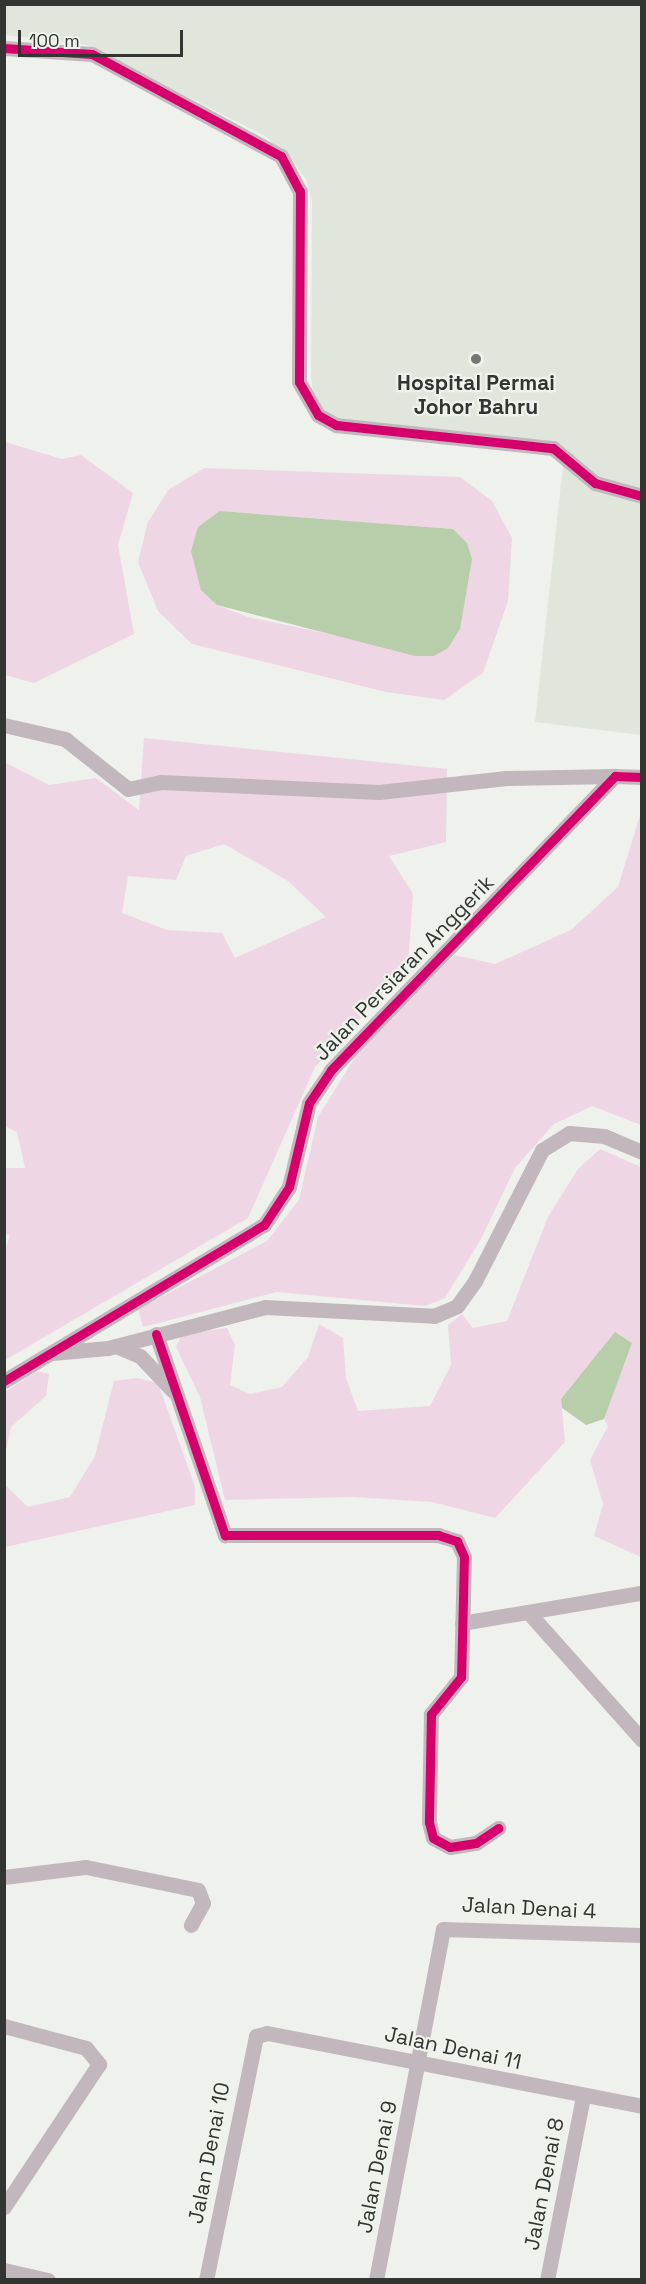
<!DOCTYPE html>
<style>
body{margin:0}
#map{position:relative;width:646px;height:2284px;overflow:hidden;background:#eff1ed;font-family:"Space Grotesk",sans-serif}
div>[style]{position:absolute}
.built>*{inset:0;background:#e0e6dc}
.green>*{inset:0;background:#eed6e5}
.water>*{inset:0;background:#b8cdaa}
.minor>*{height:15px;margin:-7.5px;padding:0 7.5px;transform-origin:7.5px;border-radius:7.5px;background:#c3b7be}
.cycleway>*{height:9px;margin:-4.5px;padding:0 4.5px;transform-origin:4.5px;border-radius:4.5px;background:#d6006c}
.dots>*{width:16px;height:16px;translate:-50% -50%;box-sizing:border-box;border:3px solid #eef3eb;border-radius:50%}
span{translate:-50% -50%;white-space:nowrap;text-align:center;line-height:1.15;-webkit-text-stroke:4.5px #eef3eb;paint-order:stroke}
.poi-label{font-size:21px;color:#333532;font-weight:700}
.street-label{font-size:21px;color:#333532}
.frame{position:absolute;inset:0;border:6px solid #333532;pointer-events:none}
.scale{position:absolute;left:18px;top:30px;width:165px;height:27px;box-sizing:border-box;border:3px solid #333532;border-top:0;padding-left:8px;font-size:18px;line-height:21px;white-space:nowrap;color:#333532;-webkit-text-stroke:4px #eef3eb;paint-order:stroke}
</style>
<div id="map">
<div class="built">
<div style="clip-path:polygon(5px 4px,641px 5px,641px 735px,535px 722px,564px 456px,333px 419px,314px 399px,311px 377px,312px 202px,306px 179px,289px 157px,265px 136px,86px 45px,5px 35px)"></div>
</div>
<div class="green">
<div style="clip-path:polygon(5px 442px,62px 459px,81px 455px,133px 493px,118px 545px,134px 634px,34px 683px,5px 675px)"></div>
<div style="clip-path:polygon(evenodd,205px 468px,460px 477px,492px 501px,512px 538px,508px 601px,483px 673px,444px 700px,386px 692px,192px 644px,158px 611px,138px 562px,148px 522px,169px 489px,205px 468px,220px 511px,453px 529px,467px 543px,434px 656px,248px 617px,217px 605px,220px 511px)"></div>
<div style="clip-path:polygon(evenodd,144px 738px,447px 769px,446px 842px,389px 856px,413px 894px,408px 966px,315px 1067px,248px 1218px,5px 1360px,4px 1253px,10px 1235px,5px 1234px,5px 1168px,25px 1168px,17px 1132px,5px 1126px,4px 762px,49px 785px,96px 778px,139px 810px,144px 738px,224px 844px,288px 881px,326px 917px,235px 958px,222px 933px,167px 930px,122px 913px,128px 876px,176px 880px,186px 856px,224px 844px)"></div>
<div style="clip-path:polygon(641px 812px,641px 1125px,592px 1106px,554px 1124px,515px 1168px,481px 1239px,445px 1298px,425px 1306px,277px 1292px,143px 1327px,138px 1309px,267px 1241px,299px 1200px,318px 1117px,355px 1057px,454px 955px,495px 964px,571px 930px,618px 887px)"></div>
<div style="clip-path:polygon(600px 1149px,641px 1167px,641px 1557px,594px 1536px,603px 1504px,590px 1460px,608px 1426px,604px 1419px,632px 1343px,616px 1333px,561px 1399px,565px 1442px,495px 1518px,432px 1502px,353px 1497px,225px 1500px,200px 1397px,176px 1347px,182px 1334px,227px 1328px,235px 1345px,230px 1385px,250px 1394px,282px 1387px,308px 1357px,319px 1324px,343px 1338px,346px 1378px,358px 1411px,430px 1406px,451px 1365px,448px 1325px,462px 1314px,473px 1328px,507px 1321px,548px 1217px,578px 1169px)"></div>
<div style="clip-path:polygon(37px 1371px,49px 1374px,46px 1396px,11px 1427px,5px 1455px,5px 1392px)"></div>
<div style="clip-path:polygon(137px 1378px,158px 1383px,195px 1487px,195px 1505px,5px 1547px,4px 1484px,28px 1507px,70px 1497px,95px 1456px,114px 1381px)"></div>
</div>
<div class="water">
<div style="clip-path:polygon(220px 511px,453px 529px,467px 543px,472px 559px,460px 629px,448px 648px,434px 656px,415px 656px,217px 605px,201px 590px,191px 551px,198px 527px)"></div>
<div style="clip-path:polygon(615px 1332px,632px 1343px,604px 1419px,586px 1425px,562px 1408px,561px 1399px)"></div>
</div>
<div class="minor">
<div style="left:4px;top:48px;width:88px;rotate:3.9deg"></div>
<div style="left:92px;top:54px;width:215px;rotate:28.4deg"></div>
<div style="left:281px;top:156px;width:40px;rotate:62deg"></div>
<div style="left:300px;top:191px;width:191px;rotate:90.3deg"></div>
<div style="left:299px;top:382px;width:38px;rotate:60deg"></div>
<div style="left:318px;top:415px;width:21px;rotate:29deg"></div>
<div style="left:336px;top:425px;width:218px;rotate:6.1deg"></div>
<div style="left:553px;top:448px;width:55px;rotate:39.8deg"></div>
<div style="left:595px;top:483px;width:49px;rotate:15.5deg"></div>
<div style="left:4px;top:725px;width:63px;rotate:12.9deg"></div>
<div style="left:65px;top:739px;width:80px;rotate:38.4deg"></div>
<div style="left:128px;top:789px;width:33px;rotate:-12deg"></div>
<div style="left:160px;top:782px;width:219px;rotate:2.6deg"></div>
<div style="left:379px;top:792px;width:128px;rotate:-6.3deg"></div>
<div style="left:506px;top:778px;width:109px;rotate:-1.1deg"></div>
<div style="left:156px;top:1334px;width:213px;rotate:71.1deg"></div>
<div style="left:225px;top:1535px;width:213px"></div>
<div style="left:438px;top:1535px;width:20px;rotate:18deg"></div>
<div style="left:457px;top:1541px;width:17px;rotate:66deg"></div>
<div style="left:464px;top:1557px;width:120px;rotate:91.4deg"></div>
<div style="left:461px;top:1677px;width:48px;rotate:129deg"></div>
<div style="left:431px;top:1714px;width:108px;rotate:91.1deg"></div>
<div style="left:429px;top:1822px;width:16px;rotate:76deg"></div>
<div style="left:433px;top:1838px;width:19px;rotate:28deg"></div>
<div style="left:450px;top:1847px;width:26px;rotate:-9deg"></div>
<div style="left:476px;top:1843px;width:27px;rotate:-34deg"></div>
<div style="left:116px;top:1346px;width:26px;rotate:23deg"></div>
<div style="left:140px;top:1356px;width:48px;rotate:46.7deg"></div>
<div style="left:52px;top:1353px;width:56px;rotate:-5.1deg"></div>
<div style="left:108px;top:1348px;width:162px;rotate:-14.6deg"></div>
<div style="left:265px;top:1307px;width:169px;rotate:3deg"></div>
<div style="left:434px;top:1316px;width:25px;rotate:-23deg"></div>
<div style="left:457px;top:1306px;width:31px;rotate:-54deg"></div>
<div style="left:475px;top:1281px;width:147px;rotate:-62.9deg"></div>
<div style="left:542px;top:1150px;width:32px;rotate:-32deg"></div>
<div style="left:569px;top:1133px;width:35px;rotate:5deg"></div>
<div style="left:604px;top:1136px;width:41px;rotate:22.8deg"></div>
<div style="left:4px;top:1381px;width:303px;rotate:-31deg"></div>
<div style="left:264px;top:1225px;width:45px;rotate:-56.7deg"></div>
<div style="left:289px;top:1187px;width:86px;rotate:-76.6deg"></div>
<div style="left:309px;top:1103px;width:40px;rotate:-56deg"></div>
<div style="left:331px;top:1070px;width:409px;rotate:-46deg"></div>
<div style="left:615px;top:776px;width:27px;rotate:2deg"></div>
<div style="left:528px;top:1612px;width:171px;rotate:48.3deg"></div>
<div style="left:462px;top:1623px;width:181px;rotate:-9.6deg"></div>
<div style="left:4px;top:1877px;width:83px;rotate:-7deg"></div>
<div style="left:86px;top:1867px;width:114px;rotate:11.6deg"></div>
<div style="left:198px;top:1890px;width:14px;rotate:69deg"></div>
<div style="left:203px;top:1903px;width:25px;rotate:119deg"></div>
<div style="left:4px;top:2026px;width:85px;rotate:15deg"></div>
<div style="left:86px;top:2048px;width:21px;rotate:51deg"></div>
<div style="left:99px;top:2064px;width:172px;rotate:123.6deg"></div>
<div style="left:4px;top:2270px;width:45px;rotate:12.8deg"></div>
<div style="left:206px;top:2280px;width:249px;rotate:-78.4deg"></div>
<div style="left:256px;top:2036px;width:11px;rotate:-15deg"></div>
<div style="left:267px;top:2033px;width:382px;rotate:11deg"></div>
<div style="left:376px;top:2280px;width:357px;rotate:-79.2deg"></div>
<div style="left:443px;top:1929px;width:199px;rotate:1.7deg"></div>
<div style="left:547px;top:2280px;width:187px;rotate:-78.9deg"></div>
</div>
<div class="cycleway">
<div style="left:4px;top:48px;width:88px;rotate:3.9deg"></div>
<div style="left:92px;top:54px;width:215px;rotate:28.4deg"></div>
<div style="left:281px;top:156px;width:40px;rotate:62deg"></div>
<div style="left:300px;top:191px;width:191px;rotate:90.3deg"></div>
<div style="left:299px;top:382px;width:38px;rotate:60deg"></div>
<div style="left:318px;top:415px;width:21px;rotate:29deg"></div>
<div style="left:336px;top:425px;width:218px;rotate:6.1deg"></div>
<div style="left:553px;top:448px;width:55px;rotate:39.8deg"></div>
<div style="left:595px;top:483px;width:49px;rotate:15.5deg"></div>
<div style="left:156px;top:1334px;width:213px;rotate:71.1deg"></div>
<div style="left:225px;top:1535px;width:213px"></div>
<div style="left:438px;top:1535px;width:20px;rotate:18deg"></div>
<div style="left:457px;top:1541px;width:17px;rotate:66deg"></div>
<div style="left:464px;top:1557px;width:120px;rotate:91.4deg"></div>
<div style="left:461px;top:1677px;width:48px;rotate:129deg"></div>
<div style="left:431px;top:1714px;width:108px;rotate:91.1deg"></div>
<div style="left:429px;top:1822px;width:16px;rotate:76deg"></div>
<div style="left:433px;top:1838px;width:19px;rotate:28deg"></div>
<div style="left:450px;top:1847px;width:26px;rotate:-9deg"></div>
<div style="left:476px;top:1843px;width:27px;rotate:-34deg"></div>
<div style="left:4px;top:1381px;width:303px;rotate:-31deg"></div>
<div style="left:264px;top:1225px;width:45px;rotate:-56.7deg"></div>
<div style="left:289px;top:1187px;width:86px;rotate:-76.6deg"></div>
<div style="left:309px;top:1103px;width:40px;rotate:-56deg"></div>
<div style="left:331px;top:1070px;width:409px;rotate:-46deg"></div>
<div style="left:615px;top:776px;width:27px;rotate:2deg"></div>
</div>
<div class="dots">
<div style="left:476px;top:359px;background:#757773"></div>
</div>
<div class="poi-label">
<span style="left:476px;top:395px">Hospital Permai<br>Johor Bahru</span>
</div>
<div class="street-label">
<span style="left:404px;top:968px;rotate:-46deg">Jalan Persiaran Anggerik</span>
<span style="left:529px;top:1908px;rotate:3deg">Jalan Denai 4</span>
<span style="left:453px;top:2048px;rotate:12deg">Jalan Denai 11</span>
<span style="left:209px;top:2153px;rotate:-79deg">Jalan Denai 10</span>
<span style="left:377px;top:2167px;rotate:-79deg">Jalan Denai 9</span>
<span style="left:544px;top:2184px;rotate:-79deg">Jalan Denai 8</span>
</div>
<div class="frame"></div>
<div class="scale">100 m</div>
</div>
